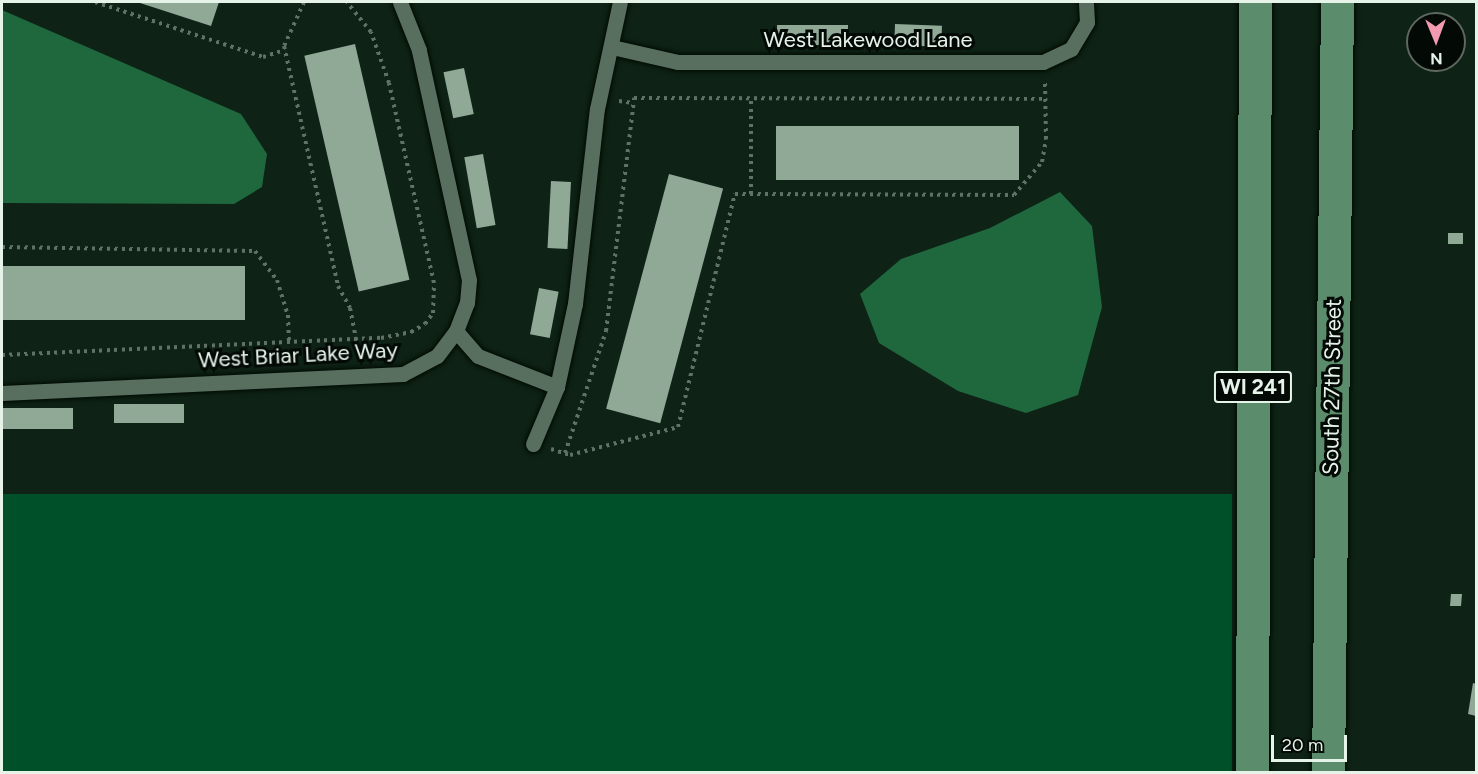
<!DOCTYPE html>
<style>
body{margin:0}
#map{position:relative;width:1478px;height:774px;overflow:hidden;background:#0e2215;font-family:Figtree,sans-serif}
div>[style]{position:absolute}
.forest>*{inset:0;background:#005129;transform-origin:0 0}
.water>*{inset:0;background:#1f673d}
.building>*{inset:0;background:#90a997;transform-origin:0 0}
.path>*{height:4px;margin-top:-2px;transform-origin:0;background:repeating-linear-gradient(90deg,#607165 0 3px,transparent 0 7.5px)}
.roads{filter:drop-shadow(0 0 2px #000b03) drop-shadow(0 0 2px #000b03)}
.lane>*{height:15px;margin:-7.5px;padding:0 7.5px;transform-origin:7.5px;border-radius:7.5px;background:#586f5f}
.primary>*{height:33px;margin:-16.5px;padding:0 16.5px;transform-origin:16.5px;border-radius:16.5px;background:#5b8c6b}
span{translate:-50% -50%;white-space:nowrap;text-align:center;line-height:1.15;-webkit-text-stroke:6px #030a05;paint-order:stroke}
.shield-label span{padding:2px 4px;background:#030a05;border:2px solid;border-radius:4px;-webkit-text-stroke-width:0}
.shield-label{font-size:21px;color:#e6f3e9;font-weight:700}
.street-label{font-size:22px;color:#e6f3e9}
.frame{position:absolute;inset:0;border:3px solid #e6f3e9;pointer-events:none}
.north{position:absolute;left:1406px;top:12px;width:60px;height:60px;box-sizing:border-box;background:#030a05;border:2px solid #5e6760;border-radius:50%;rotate:179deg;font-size:16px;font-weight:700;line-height:24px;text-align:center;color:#e6f3e9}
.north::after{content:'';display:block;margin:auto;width:21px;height:27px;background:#f29aaf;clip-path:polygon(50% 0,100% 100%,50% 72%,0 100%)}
.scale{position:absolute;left:1271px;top:735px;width:76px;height:27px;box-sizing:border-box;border:3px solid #e6f3e9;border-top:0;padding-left:8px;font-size:18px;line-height:21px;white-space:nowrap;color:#e6f3e9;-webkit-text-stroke:4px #030a05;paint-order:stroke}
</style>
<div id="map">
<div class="forest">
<div style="left:2px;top:494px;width:1230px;height:278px"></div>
</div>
<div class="water">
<div style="clip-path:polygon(2px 10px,241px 114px,267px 154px,262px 187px,234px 204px,2px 203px)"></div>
<div style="clip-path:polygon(1060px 192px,1092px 226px,1102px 307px,1078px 395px,1026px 413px,958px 391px,879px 343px,860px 294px,901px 259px,990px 228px)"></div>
</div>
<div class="building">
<div style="clip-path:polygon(137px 2px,219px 2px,211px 26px)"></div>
<div style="left:895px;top:24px;width:47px;height:21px;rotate:2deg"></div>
<div style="left:848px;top:25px;width:20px;height:71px;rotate:90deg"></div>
<div style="left:355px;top:44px;width:242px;height:52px;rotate:77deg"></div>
<div style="left:464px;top:68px;width:47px;height:21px;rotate:78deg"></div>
<div style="left:776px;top:126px;width:243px;height:54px"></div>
<div style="left:483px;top:154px;width:72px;height:19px;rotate:80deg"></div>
<div style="left:669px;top:174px;width:56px;height:243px;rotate:15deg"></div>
<div style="left:551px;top:181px;width:20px;height:67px;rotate:3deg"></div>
<div style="left:1448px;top:233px;width:15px;height:11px"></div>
<div style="left:2px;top:266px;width:243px;height:54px"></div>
<div style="left:539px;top:288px;width:20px;height:47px;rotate:11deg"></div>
<div style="left:184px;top:404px;width:19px;height:70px;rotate:90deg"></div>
<div style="left:73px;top:408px;width:21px;height:71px;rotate:90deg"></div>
<div style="clip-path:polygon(1451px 594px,1462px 594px,1461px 606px,1450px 606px)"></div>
<div style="clip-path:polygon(1473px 683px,1476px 684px,1476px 716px,1468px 714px)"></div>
</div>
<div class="path">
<div style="left:95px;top:2px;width:177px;rotate:18.1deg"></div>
<div style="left:263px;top:57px;width:23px;rotate:-18deg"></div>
<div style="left:304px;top:2px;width:48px;rotate:114.4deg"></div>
<div style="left:284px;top:46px;width:246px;rotate:77.3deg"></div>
<div style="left:338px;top:286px;width:25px;rotate:61deg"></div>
<div style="left:350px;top:308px;width:33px;rotate:79deg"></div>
<div style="left:619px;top:101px;width:14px;rotate:8deg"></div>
<div style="left:751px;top:194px;width:96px;rotate:-90deg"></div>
<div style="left:2px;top:247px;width:253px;rotate:0.9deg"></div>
<div style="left:255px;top:251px;width:36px;rotate:53deg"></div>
<div style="left:277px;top:280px;width:37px;rotate:73deg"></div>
<div style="left:288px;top:315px;width:28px;rotate:88deg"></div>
<div style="left:2px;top:355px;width:379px;rotate:-2.6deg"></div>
<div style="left:381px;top:338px;width:31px;rotate:-11deg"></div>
<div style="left:411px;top:332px;width:16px;rotate:-30deg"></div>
<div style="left:425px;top:324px;width:14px;rotate:-54deg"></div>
<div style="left:433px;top:313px;width:30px;rotate:-88deg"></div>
<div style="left:434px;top:283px;width:205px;rotate:-102.7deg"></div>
<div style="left:389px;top:83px;width:54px;rotate:-109.4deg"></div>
<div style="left:371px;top:32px;width:38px;rotate:-129deg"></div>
<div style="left:551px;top:449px;width:20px;rotate:18deg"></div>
<div style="left:570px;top:455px;width:112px;rotate:-14.5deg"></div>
<div style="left:678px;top:427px;width:240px;rotate:-76.3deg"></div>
<div style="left:735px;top:194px;width:279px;rotate:0.2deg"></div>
<div style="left:1014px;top:195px;width:43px;rotate:-49.7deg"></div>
<div style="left:1042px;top:162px;width:23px;rotate:-80deg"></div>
<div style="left:1046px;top:139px;width:58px;rotate:-91deg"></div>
<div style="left:565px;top:453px;width:129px;rotate:-71.4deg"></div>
<div style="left:606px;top:331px;width:235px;rotate:-83.1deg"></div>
<div style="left:634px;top:98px;width:413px;rotate:0.1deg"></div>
</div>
<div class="roads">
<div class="lane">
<div style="left:612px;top:47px;width:68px;rotate:12.8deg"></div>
<div style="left:678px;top:62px;width:365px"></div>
<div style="left:1043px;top:62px;width:31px;rotate:-25deg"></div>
<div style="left:1071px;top:49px;width:31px;rotate:-59deg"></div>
<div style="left:1087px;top:22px;width:20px;rotate:-93deg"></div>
<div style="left:456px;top:331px;width:33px;rotate:49deg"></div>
<div style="left:478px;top:356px;width:85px;rotate:21.4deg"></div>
<div style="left:2px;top:393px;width:401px;rotate:-2.7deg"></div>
<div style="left:403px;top:374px;width:38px;rotate:-28deg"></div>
<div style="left:437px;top:356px;width:31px;rotate:-53deg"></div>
<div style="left:456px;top:331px;width:30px;rotate:-69deg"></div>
<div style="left:467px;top:303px;width:23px;rotate:-85deg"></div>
<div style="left:469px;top:280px;width:235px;rotate:-102.3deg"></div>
<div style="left:419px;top:50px;width:52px;rotate:-111.6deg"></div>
<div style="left:533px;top:444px;width:62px;rotate:-67.2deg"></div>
<div style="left:557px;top:387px;width:85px;rotate:-77.8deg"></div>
<div style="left:575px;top:304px;width:196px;rotate:-83.6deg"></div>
<div style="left:597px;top:109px;width:109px;rotate:-77.9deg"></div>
</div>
<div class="primary">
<div style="left:1252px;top:772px;width:770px;rotate:-89.78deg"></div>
<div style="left:1328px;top:772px;width:770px;rotate:-89.33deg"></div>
</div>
</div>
<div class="shield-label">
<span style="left:1253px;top:387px">WI 241</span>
</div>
<div class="street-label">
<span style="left:868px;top:40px">West Lakewood Lane</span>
<span style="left:298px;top:355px;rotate:-3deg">West Briar Lake Way</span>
<span style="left:1332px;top:387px;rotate:-89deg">South 27th Street</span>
</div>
<div class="frame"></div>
<div class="north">N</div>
<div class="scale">20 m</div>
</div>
